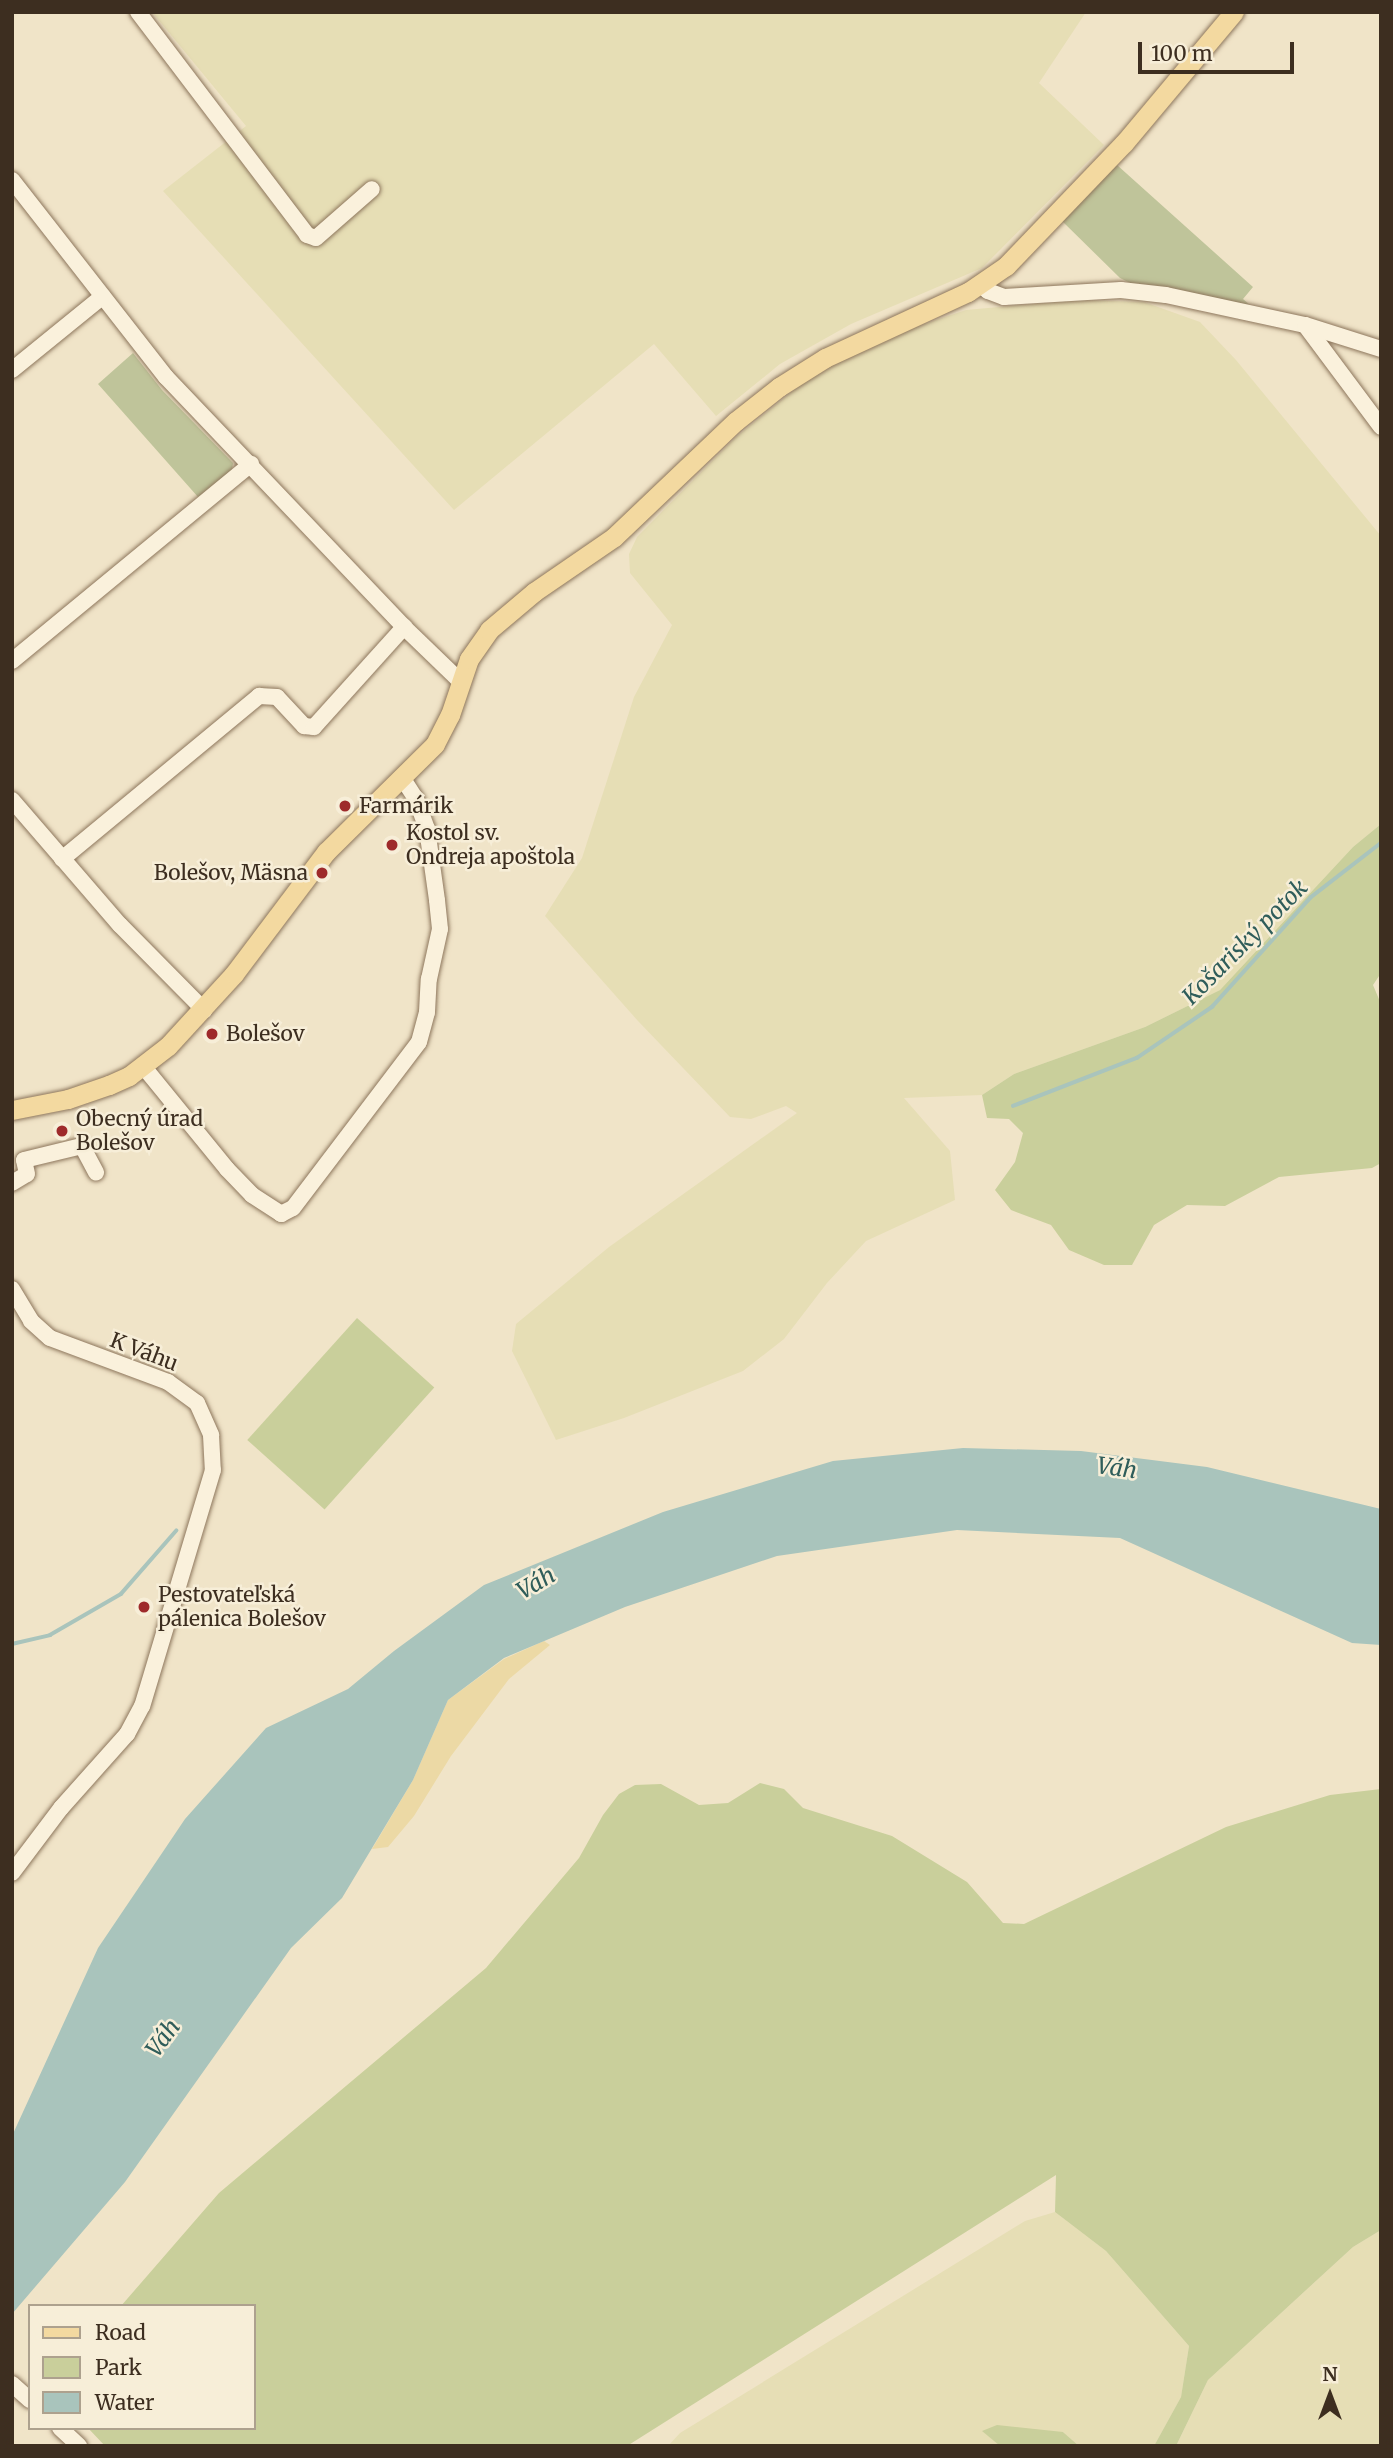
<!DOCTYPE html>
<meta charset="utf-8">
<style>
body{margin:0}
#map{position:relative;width:1393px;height:2458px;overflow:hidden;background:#f0e4c8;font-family:Merriweather,serif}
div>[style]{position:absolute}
.farmland>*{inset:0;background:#e6deb5}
.green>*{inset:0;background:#c9cf9b;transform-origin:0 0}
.sand>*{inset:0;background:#ecd9a5}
.cemetery>*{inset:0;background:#bfc49a}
.water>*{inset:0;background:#a9c4bc}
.stream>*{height:3.5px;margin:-1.75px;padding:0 1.75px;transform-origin:1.75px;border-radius:1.75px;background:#a9c4bc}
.roads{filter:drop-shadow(0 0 2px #8d765c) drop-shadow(0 0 2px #8d765c)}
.minor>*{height:16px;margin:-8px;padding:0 8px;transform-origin:8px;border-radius:8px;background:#faf1dc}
.major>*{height:19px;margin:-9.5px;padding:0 9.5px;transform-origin:9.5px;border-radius:9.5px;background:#f3d9a0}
.dots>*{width:19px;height:19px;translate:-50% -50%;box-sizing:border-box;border:4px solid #f7eed8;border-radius:50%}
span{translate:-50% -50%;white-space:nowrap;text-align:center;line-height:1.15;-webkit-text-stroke:5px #f7eed8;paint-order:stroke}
.poi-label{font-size:21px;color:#3d2e20}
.left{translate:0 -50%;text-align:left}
.right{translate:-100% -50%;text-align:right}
.street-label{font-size:21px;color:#3d2e20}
.water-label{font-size:23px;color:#2f5d5a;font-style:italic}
.frame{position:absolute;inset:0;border:14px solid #3d2e20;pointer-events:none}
.legend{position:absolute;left:28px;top:2304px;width:228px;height:126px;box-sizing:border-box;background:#f7eed8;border:2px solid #ada18e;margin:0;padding:9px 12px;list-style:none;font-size:21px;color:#3d2e20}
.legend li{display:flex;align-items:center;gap:14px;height:35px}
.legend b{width:35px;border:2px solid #ada18e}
.north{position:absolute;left:1295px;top:2360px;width:70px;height:70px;-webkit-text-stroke:5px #f7eed8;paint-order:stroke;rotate:0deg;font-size:19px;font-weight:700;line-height:28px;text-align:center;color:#3d2e20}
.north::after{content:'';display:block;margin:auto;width:24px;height:32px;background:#3d2e20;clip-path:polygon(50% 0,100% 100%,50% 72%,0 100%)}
.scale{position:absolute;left:1138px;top:42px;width:156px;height:32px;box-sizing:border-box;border:4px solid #3d2e20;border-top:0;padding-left:9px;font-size:21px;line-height:24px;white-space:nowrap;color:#3d2e20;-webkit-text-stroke:5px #f7eed8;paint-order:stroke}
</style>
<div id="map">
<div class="farmland">
<div style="clip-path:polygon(152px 12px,1086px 12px,1039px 83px,1104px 145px,982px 268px,851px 324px,780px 364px,716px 416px,654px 344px,454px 510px,163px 191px,246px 126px)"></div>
<div style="clip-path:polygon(1077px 300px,1144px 302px,1200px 322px,1236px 360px,1381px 536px,1381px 824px,1353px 847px,1220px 990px,1145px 1027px,1014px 1074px,982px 1095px,904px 1098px,950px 1151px,955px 1200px,866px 1241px,827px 1283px,784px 1339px,743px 1371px,624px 1418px,556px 1440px,512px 1351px,516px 1324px,609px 1247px,797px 1113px,786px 1106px,751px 1119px,730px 1117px,638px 1021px,545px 916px,582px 858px,634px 697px,672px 625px,630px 573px,629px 554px,637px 537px,735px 438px,811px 376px,903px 331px,966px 310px)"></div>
<div style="clip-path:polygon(1055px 2212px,1106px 2251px,1189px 2346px,1181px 2397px,1154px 2446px,1079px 2446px,1063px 2432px,983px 2431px,1000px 2446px,668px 2446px,680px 2433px,1025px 2221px)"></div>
<div style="clip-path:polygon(1381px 2230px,1381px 2446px,1176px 2446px,1208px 2380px,1353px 2247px)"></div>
</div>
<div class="green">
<div style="clip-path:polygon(1381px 824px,1381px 973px,1373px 985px,1381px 1004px,1381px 1163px,1372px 1168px,1279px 1177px,1225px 1206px,1187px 1205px,1154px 1225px,1132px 1265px,1104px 1265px,1069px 1250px,1051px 1225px,1011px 1210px,995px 1190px,1015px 1162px,1023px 1133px,1009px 1119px,987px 1118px,982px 1095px,1014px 1074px,1145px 1027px,1220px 990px,1353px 847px)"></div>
<div style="left:357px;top:1318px;width:104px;height:164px;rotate:42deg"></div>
<div style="clip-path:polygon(760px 1783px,784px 1789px,803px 1808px,892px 1836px,967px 1882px,1003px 1923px,1024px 1924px,1226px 1827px,1330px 1795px,1381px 1789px,1381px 2230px,1353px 2247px,1208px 2380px,1176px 2446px,1154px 2446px,1181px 2397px,1189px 2346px,1106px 2251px,1055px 2212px,1056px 2175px,627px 2446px,105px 2446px,88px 2428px,254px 2428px,254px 2306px,121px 2306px,219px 2193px,486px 1968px,579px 1858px,603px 1815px,619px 1794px,635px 1785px,661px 1784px,699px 1805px,728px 1803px)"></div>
<div style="clip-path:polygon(997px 2425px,1063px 2432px,1079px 2446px,1000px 2446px,982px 2431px)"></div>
</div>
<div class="sand">
<div style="clip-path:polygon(544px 1641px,550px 1645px,509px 1679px,451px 1756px,414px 1816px,388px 1847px,372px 1849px,413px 1780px,448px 1700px,504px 1659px)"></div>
</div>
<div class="cemetery">
<div style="clip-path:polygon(1117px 165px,1253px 287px,1243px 299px,1250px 305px,1132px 284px,1120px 278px,1062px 221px)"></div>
<div style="clip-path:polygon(133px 353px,162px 390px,233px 463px,232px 470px,198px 497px,98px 384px)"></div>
</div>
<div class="water">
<div style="clip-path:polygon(963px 1448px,1081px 1451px,1207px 1467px,1381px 1509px,1381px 1645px,1352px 1643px,1120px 1538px,957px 1530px,777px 1556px,625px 1607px,504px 1658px,448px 1700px,413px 1780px,342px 1898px,291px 1948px,125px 2182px,12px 2314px,12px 2136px,98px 1948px,185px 1819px,266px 1728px,348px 1689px,394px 1651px,484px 1585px,663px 1512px,833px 1461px)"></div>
</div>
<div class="stream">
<div style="left:1013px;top:1106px;width:133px;rotate:-21.2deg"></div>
<div style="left:1137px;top:1058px;width:91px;rotate:-34.2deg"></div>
<div style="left:1212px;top:1007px;width:147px;rotate:-48deg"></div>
<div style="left:1310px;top:898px;width:90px;rotate:-37.8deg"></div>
<div style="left:12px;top:1644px;width:39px;rotate:-13deg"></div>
<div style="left:50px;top:1635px;width:82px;rotate:-30deg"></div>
<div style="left:121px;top:1594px;width:84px;rotate:-48.9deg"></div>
</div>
<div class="roads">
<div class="minor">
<div style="left:138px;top:12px;width:280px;rotate:52.8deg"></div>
<div style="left:307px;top:235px;width:9px;rotate:18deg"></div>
<div style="left:316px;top:238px;width:74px;rotate:-41.2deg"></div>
<div style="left:12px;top:180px;width:250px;rotate:52deg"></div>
<div style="left:166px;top:377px;width:345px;rotate:46.4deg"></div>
<div style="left:404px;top:627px;width:78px;rotate:44deg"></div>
<div style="left:981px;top:285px;width:9px;rotate:41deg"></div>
<div style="left:988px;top:291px;width:17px;rotate:21deg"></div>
<div style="left:1004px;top:297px;width:117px;rotate:-3.4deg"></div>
<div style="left:1121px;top:290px;width:45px;rotate:6.3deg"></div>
<div style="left:1166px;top:295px;width:142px;rotate:12.2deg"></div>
<div style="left:1305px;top:325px;width:80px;rotate:17.5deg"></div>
<div style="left:1305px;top:325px;width:127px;rotate:53.3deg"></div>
<div style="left:12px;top:370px;width:117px;rotate:-39.1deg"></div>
<div style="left:12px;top:661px;width:310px;rotate:-39.5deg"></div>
<div style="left:12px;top:800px;width:165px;rotate:49.2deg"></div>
<div style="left:120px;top:925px;width:120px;rotate:45.3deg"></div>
<div style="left:62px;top:859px;width:256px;rotate:-39.6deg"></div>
<div style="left:259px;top:696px;width:18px;rotate:3deg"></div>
<div style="left:277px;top:697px;width:40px;rotate:47deg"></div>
<div style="left:304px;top:726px;width:10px;rotate:6deg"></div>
<div style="left:314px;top:727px;width:135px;rotate:-48deg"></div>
<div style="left:143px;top:1066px;width:133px;rotate:50.8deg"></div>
<div style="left:227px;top:1169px;width:36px;rotate:46deg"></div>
<div style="left:252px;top:1195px;width:35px;rotate:33deg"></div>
<div style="left:281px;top:1214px;width:13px;rotate:-27deg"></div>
<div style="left:293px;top:1208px;width:208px;rotate:-52.8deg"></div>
<div style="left:419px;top:1042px;width:31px;rotate:-75deg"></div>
<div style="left:427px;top:1012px;width:33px;rotate:-87deg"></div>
<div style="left:429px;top:979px;width:51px;rotate:-77.6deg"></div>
<div style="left:440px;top:929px;width:29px;rotate:-96deg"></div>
<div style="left:437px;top:900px;width:72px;rotate:-98deg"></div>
<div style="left:427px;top:829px;width:32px;rotate:-110deg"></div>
<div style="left:416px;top:799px;width:24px;rotate:-123deg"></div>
<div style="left:12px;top:1183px;width:17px;rotate:-31deg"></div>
<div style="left:27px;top:1174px;width:14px;rotate:-102deg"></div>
<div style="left:24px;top:1160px;width:60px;rotate:-13.6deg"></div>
<div style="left:82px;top:1146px;width:30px;rotate:62deg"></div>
<div style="left:12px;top:1289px;width:37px;rotate:59deg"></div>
<div style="left:31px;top:1321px;width:25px;rotate:42deg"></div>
<div style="left:50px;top:1338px;width:126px;rotate:20.4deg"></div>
<div style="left:168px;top:1382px;width:36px;rotate:36deg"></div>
<div style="left:197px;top:1403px;width:35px;rotate:66deg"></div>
<div style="left:211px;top:1435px;width:35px;rotate:87deg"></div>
<div style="left:213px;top:1470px;width:246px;rotate:106.7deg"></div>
<div style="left:142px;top:1706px;width:32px;rotate:118deg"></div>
<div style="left:127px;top:1734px;width:99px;rotate:131.7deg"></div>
<div style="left:61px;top:1808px;width:81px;rotate:127deg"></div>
<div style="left:12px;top:2384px;width:24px;rotate:42deg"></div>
<div style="left:60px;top:2428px;width:26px;rotate:43deg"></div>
</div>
<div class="major">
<div style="left:12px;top:1110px;width:57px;rotate:-11.1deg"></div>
<div style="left:68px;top:1099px;width:43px;rotate:-18.9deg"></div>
<div style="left:109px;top:1085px;width:22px;rotate:-24deg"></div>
<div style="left:129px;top:1076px;width:49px;rotate:-37.6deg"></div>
<div style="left:168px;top:1046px;width:98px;rotate:-47.5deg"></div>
<div style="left:234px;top:974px;width:153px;rotate:-53deg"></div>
<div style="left:326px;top:852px;width:153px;rotate:-44.7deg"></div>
<div style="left:435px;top:744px;width:33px;rotate:-63deg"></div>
<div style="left:450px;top:715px;width:59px;rotate:-71.3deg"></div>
<div style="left:469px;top:659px;width:35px;rotate:-55deg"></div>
<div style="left:489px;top:630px;width:59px;rotate:-40.2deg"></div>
<div style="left:534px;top:592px;width:97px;rotate:-34.5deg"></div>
<div style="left:614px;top:537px;width:168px;rotate:-43.6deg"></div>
<div style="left:736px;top:421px;width:55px;rotate:-38.3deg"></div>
<div style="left:779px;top:387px;width:54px;rotate:-32.2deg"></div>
<div style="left:825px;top:358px;width:157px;rotate:-24.8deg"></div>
<div style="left:968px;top:292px;width:46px;rotate:-34.4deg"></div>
<div style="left:1006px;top:266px;width:170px;rotate:-46.2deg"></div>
<div style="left:1124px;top:143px;width:171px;rotate:-50deg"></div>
</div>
</div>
<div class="dots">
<div style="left:345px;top:806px;background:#9e2a2b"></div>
<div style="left:392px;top:845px;background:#9e2a2b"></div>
<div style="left:322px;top:873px;background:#9e2a2b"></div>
<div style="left:212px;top:1034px;background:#9e2a2b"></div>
<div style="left:62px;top:1131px;background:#9e2a2b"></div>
<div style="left:144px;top:1607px;background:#9e2a2b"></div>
</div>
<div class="poi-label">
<span class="left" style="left:359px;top:806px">Farmárik</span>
<span class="left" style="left:406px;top:845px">Kostol sv.<br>Ondreja apoštola</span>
<span class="right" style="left:308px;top:873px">Bolešov, Mäsna</span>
<span class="left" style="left:226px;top:1034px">Bolešov</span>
<span class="left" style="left:76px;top:1131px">Obecný úrad<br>Bolešov</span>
<span class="left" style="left:158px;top:1607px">Pestovateľská<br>pálenica Bolešov</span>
</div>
<div class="street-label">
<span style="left:144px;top:1352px;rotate:21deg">K Váhu</span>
</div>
<div class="water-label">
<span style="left:1245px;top:942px;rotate:-45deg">Košariský potok</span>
<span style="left:1117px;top:1468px;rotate:8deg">Váh</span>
<span style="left:536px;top:1583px;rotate:-30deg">Váh</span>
<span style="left:163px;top:2038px;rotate:-53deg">Váh</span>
</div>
<div class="frame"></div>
<ul class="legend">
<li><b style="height:9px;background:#f3d9a0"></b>Road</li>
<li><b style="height:19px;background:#c9cf9b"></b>Park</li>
<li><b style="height:19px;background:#a9c4bc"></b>Water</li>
</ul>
<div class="north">N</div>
<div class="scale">100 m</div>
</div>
